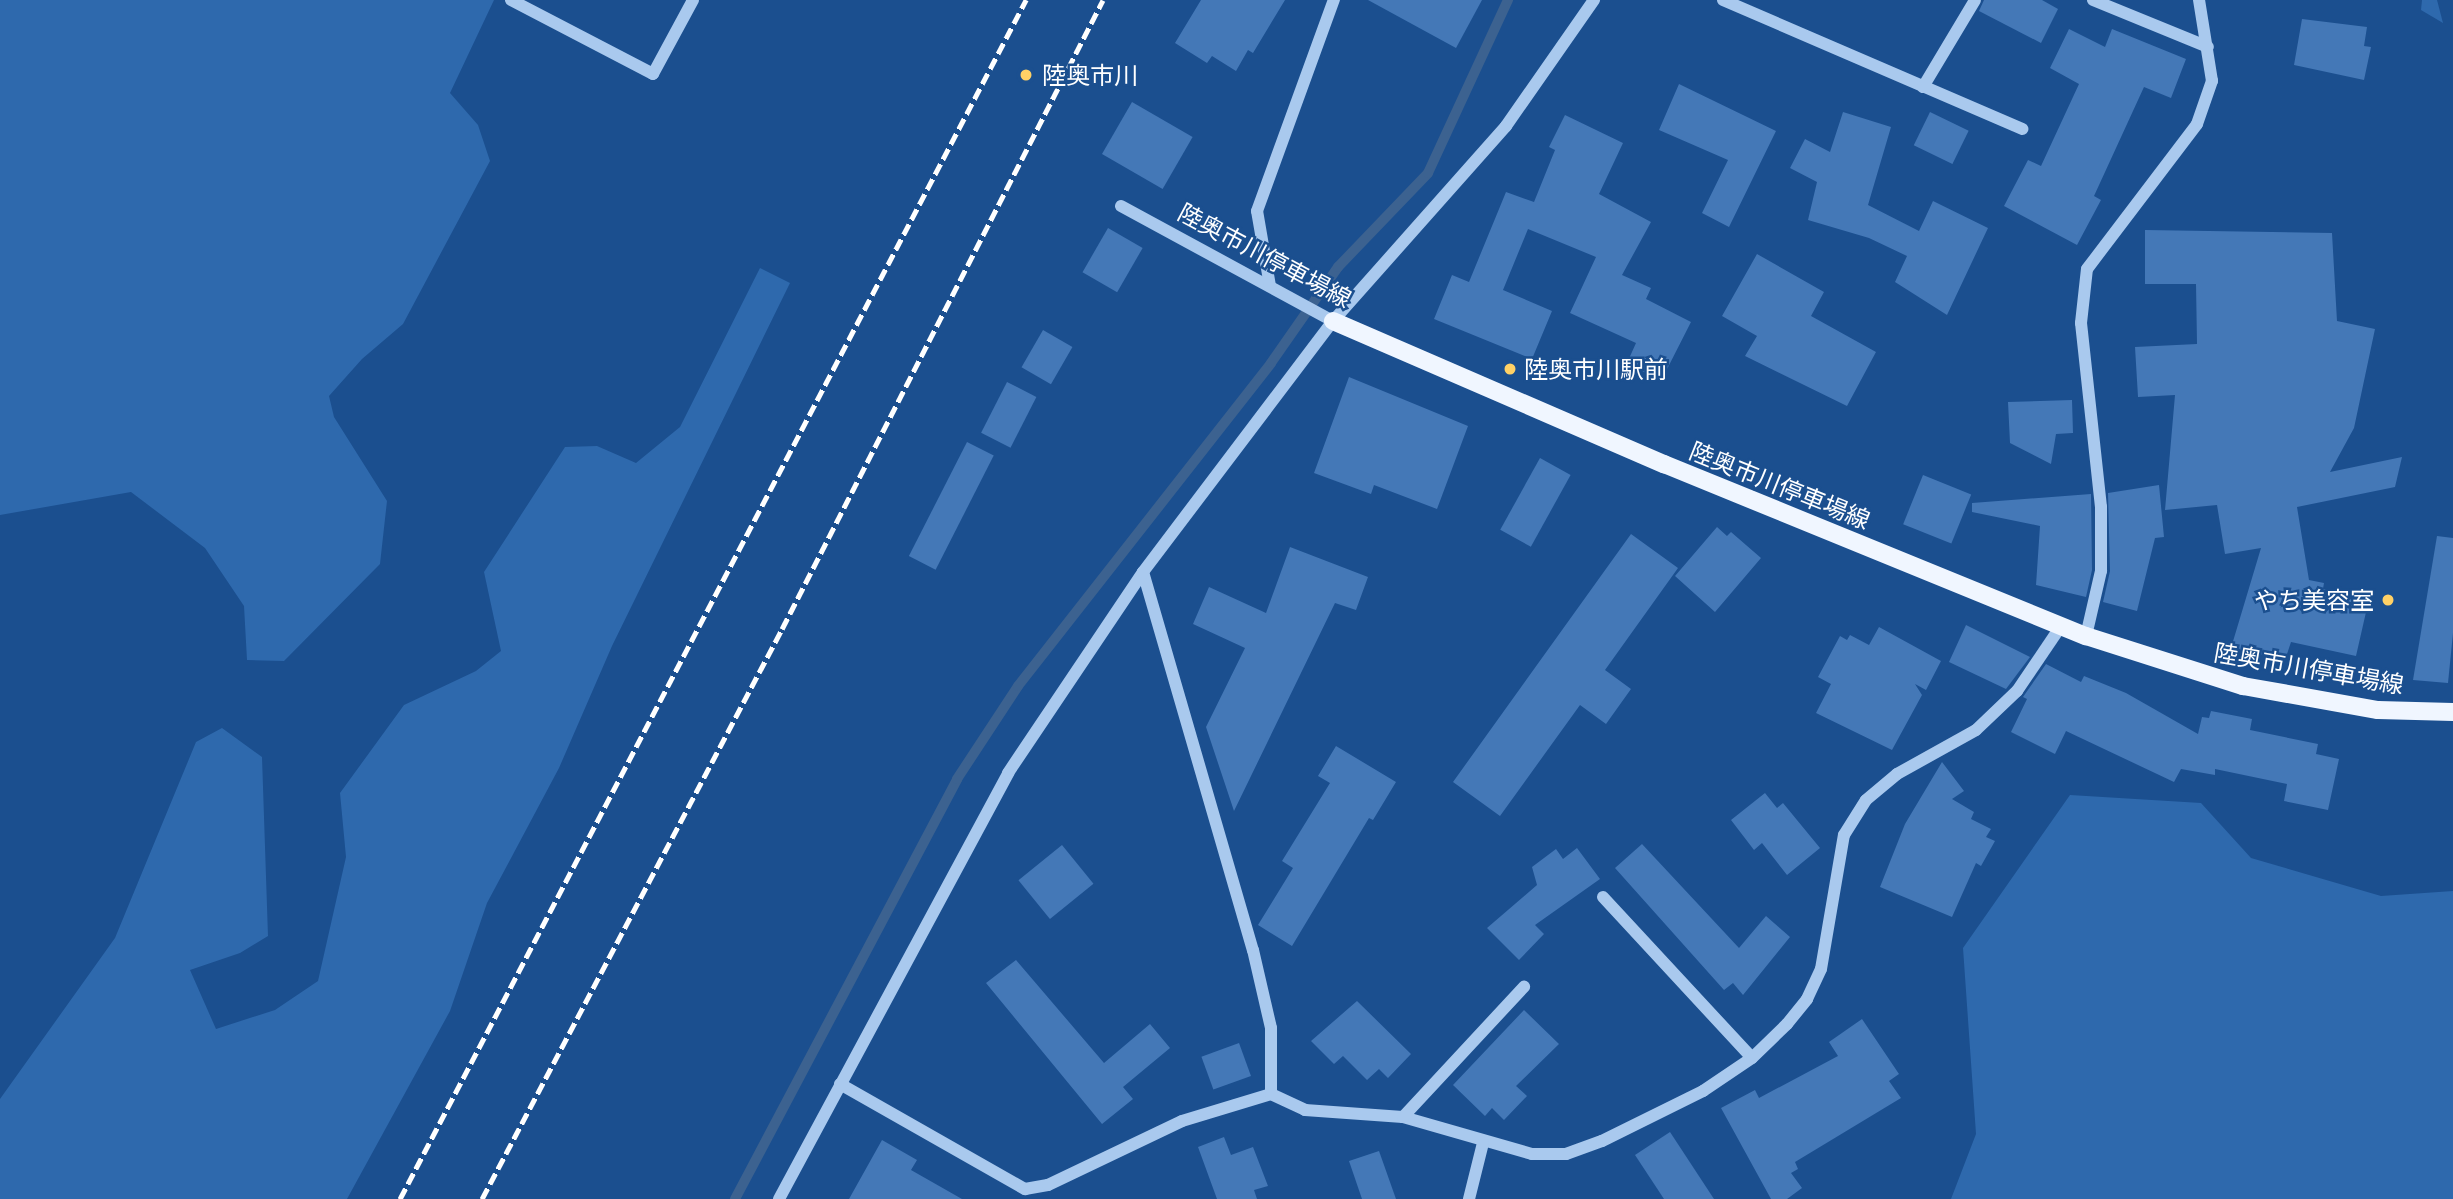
<!DOCTYPE html>
<meta charset="utf-8">
<style>
body{margin:0}
#map{position:relative;width:2453px;height:1199px;overflow:hidden;background:#1b4f8f;font-family:Manrope,"Noto Sans JP",sans-serif}
div>[style]{position:absolute}
.green>*{inset:0;background:#2e69ad}
.stream>*{height:10px;margin:-5px;padding:0 5px;transform-origin:5px;border-radius:5px;background:#3c6290}
.building>*{inset:0;background:#4478b7;transform-origin:0 0}
.minor>*{height:12px;margin:-6px;padding:0 6px;transform-origin:6px;border-radius:6px;background:#a9c9ee}
.major>*{height:18px;margin:-9px;padding:0 9px;transform-origin:9px;border-radius:9px;background:#f0f6ff}
.rail>*{height:5px;margin-top:-2.5px;transform-origin:0;background:repeating-linear-gradient(90deg,#fff 0 12px,transparent 0 17px)}
.dots>*{width:19px;height:19px;translate:-50% -50%;box-sizing:border-box;border:4px solid #1b4f8f;border-radius:50%}
span{translate:-50% -50%;white-space:nowrap;text-align:center;line-height:1.15;-webkit-text-stroke:5px #1b4f8f;paint-order:stroke}
.poi-label{font-size:24px;color:#fff}
.left{translate:0 -50%;text-align:left}
.right{translate:-100% -50%;text-align:right}
.street-label{font-size:24px;color:#fff}
</style>
<div id="map">
<div class="green">
<div style="clip-path:polygon(0 0,494px 0,450px 93px,478px 125px,490px 161px,403px 324px,362px 359px,329px 396px,334px 417px,387px 501px,380px 564px,284px 661px,247px 660px,244px 606px,205px 548px,131px 492px,0 515px)"></div>
<div style="clip-path:polygon(2422px 0,2437px 0,2443px 23px,2421px 10px)"></div>
<div style="clip-path:polygon(760px 268px,790px 283px,612px 646px,559px 768px,487px 903px,450px 1011px,347px 1199px,0 1199px,0 1099px,115px 938px,196px 742px,222px 728px,262px 757px,268px 936px,240px 953px,190px 970px,216px 1029px,275px 1010px,318px 981px,346px 857px,340px 793px,404px 705px,476px 671px,501px 651px,484px 572px,565px 447px,597px 446px,636px 463px,680px 427px)"></div>
<div style="clip-path:polygon(2070px 795px,2201px 803px,2251px 858px,2381px 896px,2453px 891px,2453px 1199px,1951px 1199px,1976px 1134px,1963px 948px)"></div>
</div>
<div class="stream">
<div style="left:735px;top:1199px;width:475px;rotate:-62.1deg"></div>
<div style="left:957px;top:779px;width:111px;rotate:-56.7deg"></div>
<div style="left:1018px;top:686px;width:410px;rotate:-51.9deg"></div>
<div style="left:1271px;top:363px;width:117px;rotate:-55.1deg"></div>
<div style="left:1338px;top:267px;width:130px;rotate:-46.2deg"></div>
<div style="left:1428px;top:173px;width:191px;rotate:-65.2deg"></div>
</div>
<div class="building">
<div style="clip-path:polygon(1201px 0,1285px 0,1253px 53px,1248px 50px,1236px 71px,1212px 56px,1207px 63px,1175px 43px)"></div>
<div style="clip-path:polygon(1368px 0,1482px 0,1456px 48px)"></div>
<div style="clip-path:polygon(1984px 0,2042px 0,2058px 9px,2041px 43px,1979px 11px)"></div>
<div style="clip-path:polygon(2302px 19px,2367px 27px,2364px 46px,2371px 47px,2364px 80px,2294px 65px)"></div>
<div style="clip-path:polygon(2069px 29px,2105px 47px,2112px 29px,2186px 59px,2171px 98px,2144px 87px,2094px 196px,2101px 200px,2077px 245px,2004px 206px,2028px 160px,2041px 166px,2079px 84px,2050px 68px)"></div>
<div style="clip-path:polygon(1679px 84px,1776px 131px,1729px 227px,1702px 213px,1728px 160px,1659px 130px)"></div>
<div style="left:1132px;top:102px;width:70px;height:60px;rotate:30deg"></div>
<div style="clip-path:polygon(1843px 112px,1891px 127px,1868px 205px,1919px 231px,1933px 201px,1988px 228px,1947px 315px,1895px 282px,1907px 256px,1869px 238px,1808px 220px,1817px 182px,1790px 168px,1805px 139px,1830px 152px)"></div>
<div style="left:1930px;top:112px;width:43px;height:37px;rotate:26deg"></div>
<div style="clip-path:polygon(1565px 115px,1623px 143px,1599px 194px,1651px 222px,1622px 275px,1651px 288px,1646px 299px,1691px 322px,1661px 381px,1627px 363px,1636px 343px,1570px 313px,1596px 257px,1528px 229px,1503px 290px,1552px 311px,1532px 359px,1434px 319px,1452px 275px,1469px 282px,1506px 192px,1534px 202px,1555px 150px,1549px 147px)"></div>
<div style="left:1108px;top:228px;width:40px;height:51px;rotate:30deg"></div>
<div style="clip-path:polygon(2145px 230px,2332px 233px,2337px 321px,2375px 329px,2354px 428px,2330px 472px,2402px 457px,2395px 487px,2297px 507px,2309px 580px,2324px 583px,2323px 589px,2369px 599px,2356px 656px,2291px 642px,2285px 660px,2231px 648px,2261px 548px,2225px 554px,2217px 505px,2165px 510px,2175px 395px,2138px 397px,2135px 347px,2197px 344px,2196px 284px,2145px 284px)"></div>
<div style="clip-path:polygon(1757px 254px,1824px 292px,1811px 316px,1876px 352px,1847px 406px,1745px 356px,1757px 336px,1722px 316px)"></div>
<div style="left:1043px;top:330px;width:34px;height:43px;rotate:30deg"></div>
<div style="clip-path:polygon(1349px 377px,1468px 426px,1437px 509px,1374px 485px,1371px 494px,1314px 473px)"></div>
<div style="left:1007px;top:382px;width:33px;height:57px;rotate:27deg"></div>
<div style="clip-path:polygon(2072px 400px,2073px 433px,2056px 434px,2051px 464px,2010px 443px,2008px 402px)"></div>
<div style="left:967px;top:442px;width:30px;height:128px;rotate:27deg"></div>
<div style="left:1540px;top:458px;width:35px;height:82px;rotate:29deg"></div>
<div style="left:1923px;top:475px;width:52px;height:53px;rotate:22deg"></div>
<div style="clip-path:polygon(2159px 485px,2164px 537px,2155px 538px,2137px 611px,2103px 602px,2110px 571px,2108px 493px)"></div>
<div style="clip-path:polygon(2091px 494px,2092px 570px,2086px 597px,2036px 585px,2040px 526px,1972px 512px,1972px 503px)"></div>
<div style="clip-path:polygon(1717px 527px,1727px 536px,1731px 532px,1761px 558px,1715px 612px,1675px 576px)"></div>
<div style="clip-path:polygon(1631px 534px,1678px 568px,1605px 670px,1631px 689px,1606px 724px,1580px 705px,1500px 816px,1453px 782px)"></div>
<div style="clip-path:polygon(2437px 536px,2453px 538px,2453px 633px,2448px 683px,2413px 680px)"></div>
<div style="clip-path:polygon(1290px 547px,1368px 577px,1356px 610px,1335px 603px,1234px 811px,1206px 727px,1245px 648px,1193px 624px,1209px 587px,1266px 613px)"></div>
<div style="clip-path:polygon(1966px 625px,2030px 657px,2006px 689px,1949px 662px)"></div>
<div style="clip-path:polygon(1879px 627px,1941px 661px,1926px 690px,1915px 684px,1922px 695px,1892px 750px,1816px 713px,1831px 684px,1818px 677px,1840px 636px,1847px 640px,1850px 635px,1869px 645px)"></div>
<div style="clip-path:polygon(2046px 664px,2081px 682px,2084px 676px,2126px 693px,2198px 734px,2202px 717px,2209px 718px,2211px 711px,2252px 719px,2250px 730px,2318px 744px,2316px 754px,2339px 759px,2328px 810px,2284px 801px,2287px 784px,2215px 769px,2215px 775px,2181px 769px,2174px 782px,2066px 731px,2055px 754px,2011px 732px,2027px 699px,2023px 697px)"></div>
<div style="clip-path:polygon(1336px 746px,1396px 782px,1373px 820px,1369px 818px,1292px 946px,1258px 925px,1293px 868px,1282px 861px,1330px 783px,1318px 776px)"></div>
<div style="clip-path:polygon(1942px 762px,1964px 791px,1952px 799px,1974px 812px,1971px 819px,1991px 829px,1986px 837px,1995px 841px,1981px 866px,1976px 863px,1952px 917px,1880px 887px,1905px 824px)"></div>
<div style="clip-path:polygon(1765px 793px,1777px 808px,1783px 803px,1820px 848px,1787px 875px,1762px 843px,1754px 850px,1731px 820px)"></div>
<div style="clip-path:polygon(1642px 844px,1739px 948px,1766px 916px,1790px 937px,1743px 995px,1733px 983px,1724px 990px,1615px 868px)"></div>
<div style="left:1062px;top:845px;width:50px;height:56px;rotate:51deg"></div>
<div style="clip-path:polygon(1577px 848px,1600px 879px,1535px 925px,1544px 934px,1519px 960px,1487px 928px,1537px 885px,1532px 867px,1556px 849px,1563px 859px)"></div>
<div style="clip-path:polygon(1016px 960px,1104px 1063px,1150px 1024px,1170px 1048px,1123px 1087px,1133px 1099px,1102px 1124px,986px 983px)"></div>
<div style="clip-path:polygon(1357px 1001px,1411px 1054px,1388px 1078px,1379px 1069px,1367px 1080px,1343px 1056px,1334px 1064px,1311px 1041px)"></div>
<div style="clip-path:polygon(1524px 1010px,1559px 1044px,1516px 1086px,1527px 1096px,1504px 1120px,1492px 1108px,1485px 1116px,1453px 1085px)"></div>
<div style="clip-path:polygon(1862px 1019px,1899px 1074px,1889px 1081px,1901px 1098px,1795px 1162px,1798px 1169px,1791px 1173px,1802px 1188px,1787px 1199px,1771px 1199px,1721px 1108px,1755px 1090px,1759px 1098px,1838px 1056px,1829px 1042px)"></div>
<div style="left:1239px;top:1043px;width:35px;height:40px;rotate:70deg"></div>
<div style="clip-path:polygon(1670px 1132px,1714px 1199px,1664px 1199px,1635px 1155px)"></div>
<div style="clip-path:polygon(1224px 1137px,1231px 1155px,1253px 1147px,1268px 1186px,1254px 1190px,1257px 1199px,1217px 1199px,1198px 1147px)"></div>
<div style="clip-path:polygon(882px 1140px,917px 1160px,911px 1170px,962px 1199px,849px 1199px)"></div>
<div style="clip-path:polygon(1379px 1151px,1396px 1199px,1362px 1199px,1349px 1161px)"></div>
</div>
<div class="minor">
<div style="left:511px;top:0;width:160px;rotate:27.5deg"></div>
<div style="left:653px;top:74px;width:84px;rotate:-61.6deg"></div>
<div style="left:1723px;top:0;width:326px;rotate:23.3deg"></div>
<div style="left:2093px;top:0;width:124px;rotate:22.2deg"></div>
<div style="left:1923px;top:87px;width:101px;rotate:-59.1deg"></div>
<div style="left:1121px;top:206px;width:241px;rotate:28.5deg"></div>
<div style="left:1270px;top:286px;width:76px;rotate:-99.8deg"></div>
<div style="left:1257px;top:211px;width:225px;rotate:-70deg"></div>
<div style="left:1143px;top:572px;width:394px;rotate:73.8deg"></div>
<div style="left:1253px;top:950px;width:80px;rotate:77deg"></div>
<div style="left:1271px;top:1028px;width:66px;rotate:90deg"></div>
<div style="left:2086px;top:636px;width:67px;rotate:-77deg"></div>
<div style="left:2101px;top:571px;width:64px;rotate:-90deg"></div>
<div style="left:2101px;top:507px;width:185px;rotate:-96.2deg"></div>
<div style="left:2081px;top:323px;width:54px;rotate:-83.7deg"></div>
<div style="left:2087px;top:269px;width:182px;rotate:-52.8deg"></div>
<div style="left:2197px;top:124px;width:46px;rotate:-70.8deg"></div>
<div style="left:2212px;top:81px;width:82px;rotate:-99.1deg"></div>
<div style="left:1603px;top:897px;width:219px;rotate:47.2deg"></div>
<div style="left:840px;top:1084px;width:213px;rotate:29.6deg"></div>
<div style="left:1025px;top:1189px;width:23px;rotate:-10deg"></div>
<div style="left:1048px;top:1185px;width:148px;rotate:-25.5deg"></div>
<div style="left:1182px;top:1121px;width:93px;rotate:-16.9deg"></div>
<div style="left:1271px;top:1094px;width:38px;rotate:25deg"></div>
<div style="left:1305px;top:1110px;width:98px;rotate:4.1deg"></div>
<div style="left:1403px;top:1117px;width:134px;rotate:16deg"></div>
<div style="left:1532px;top:1154px;width:34px"></div>
<div style="left:1566px;top:1154px;width:38px;rotate:-20deg"></div>
<div style="left:1602px;top:1141px;width:113px;rotate:-26.3deg"></div>
<div style="left:1703px;top:1091px;width:59px;rotate:-34deg"></div>
<div style="left:1752px;top:1058px;width:49px;rotate:-44.2deg"></div>
<div style="left:1787px;top:1024px;width:32px;rotate:-51deg"></div>
<div style="left:1807px;top:999px;width:33px;rotate:-65deg"></div>
<div style="left:1821px;top:969px;width:136px;rotate:-80.3deg"></div>
<div style="left:1844px;top:835px;width:41px;rotate:-57.8deg"></div>
<div style="left:1866px;top:800px;width:40px;rotate:-40deg"></div>
<div style="left:1897px;top:774px;width:90px;rotate:-29.1deg"></div>
<div style="left:1976px;top:730px;width:57px;rotate:-43.6deg"></div>
<div style="left:2017px;top:691px;width:78px;rotate:-55.9deg"></div>
<div style="left:1403px;top:1117px;width:178px;rotate:-47.1deg"></div>
<div style="left:779px;top:1199px;width:484px;rotate:-61.7deg"></div>
<div style="left:1008px;top:773px;width:242px;rotate:-56.1deg"></div>
<div style="left:1143px;top:572px;width:315px;rotate:-52.9deg"></div>
<div style="left:1333px;top:321px;width:261px;rotate:-48.4deg"></div>
<div style="left:1506px;top:126px;width:154px;rotate:-55.1deg"></div>
<div style="left:1469px;top:1199px;width:58px;rotate:-76deg"></div>
</div>
<div class="major">
<div style="left:1333px;top:321px;width:361px;rotate:23.4deg"></div>
<div style="left:1664px;top:464px;width:456px;rotate:22.2deg"></div>
<div style="left:2086px;top:636px;width:165px;rotate:17.7deg"></div>
<div style="left:2243px;top:686px;width:137px;rotate:10.1deg"></div>
<div style="left:2378px;top:710px;width:75px;rotate:1.5deg"></div>
</div>
<div class="rail">
<div style="left:400px;top:1199px;width:1353px;rotate:-62.43deg"></div>
<div style="left:482px;top:1199px;width:644px;rotate:-62.24deg"></div>
<div style="left:782px;top:629px;width:706px;rotate:-62.96deg"></div>
</div>
<div class="dots">
<div style="left:1026px;top:75px;background:#ffd166"></div>
<div style="left:1510px;top:369px;background:#ffd166"></div>
<div style="left:2388px;top:600px;background:#ffd166"></div>
</div>
<div class="poi-label">
<span class="left" style="left:1042px;top:75px">陸奥市川</span>
<span class="left" style="left:1524px;top:369px">陸奥市川駅前</span>
<span class="right" style="left:2374px;top:600px">やち美容室</span>
</div>
<div class="street-label">
<span style="left:1265px;top:255px;rotate:28deg">陸奥市川停車場線</span>
<span style="left:1780px;top:485px;rotate:22deg">陸奥市川停車場線</span>
<span style="left:2309px;top:668px;rotate:10deg">陸奥市川停車場線</span>
</div>
</div>
